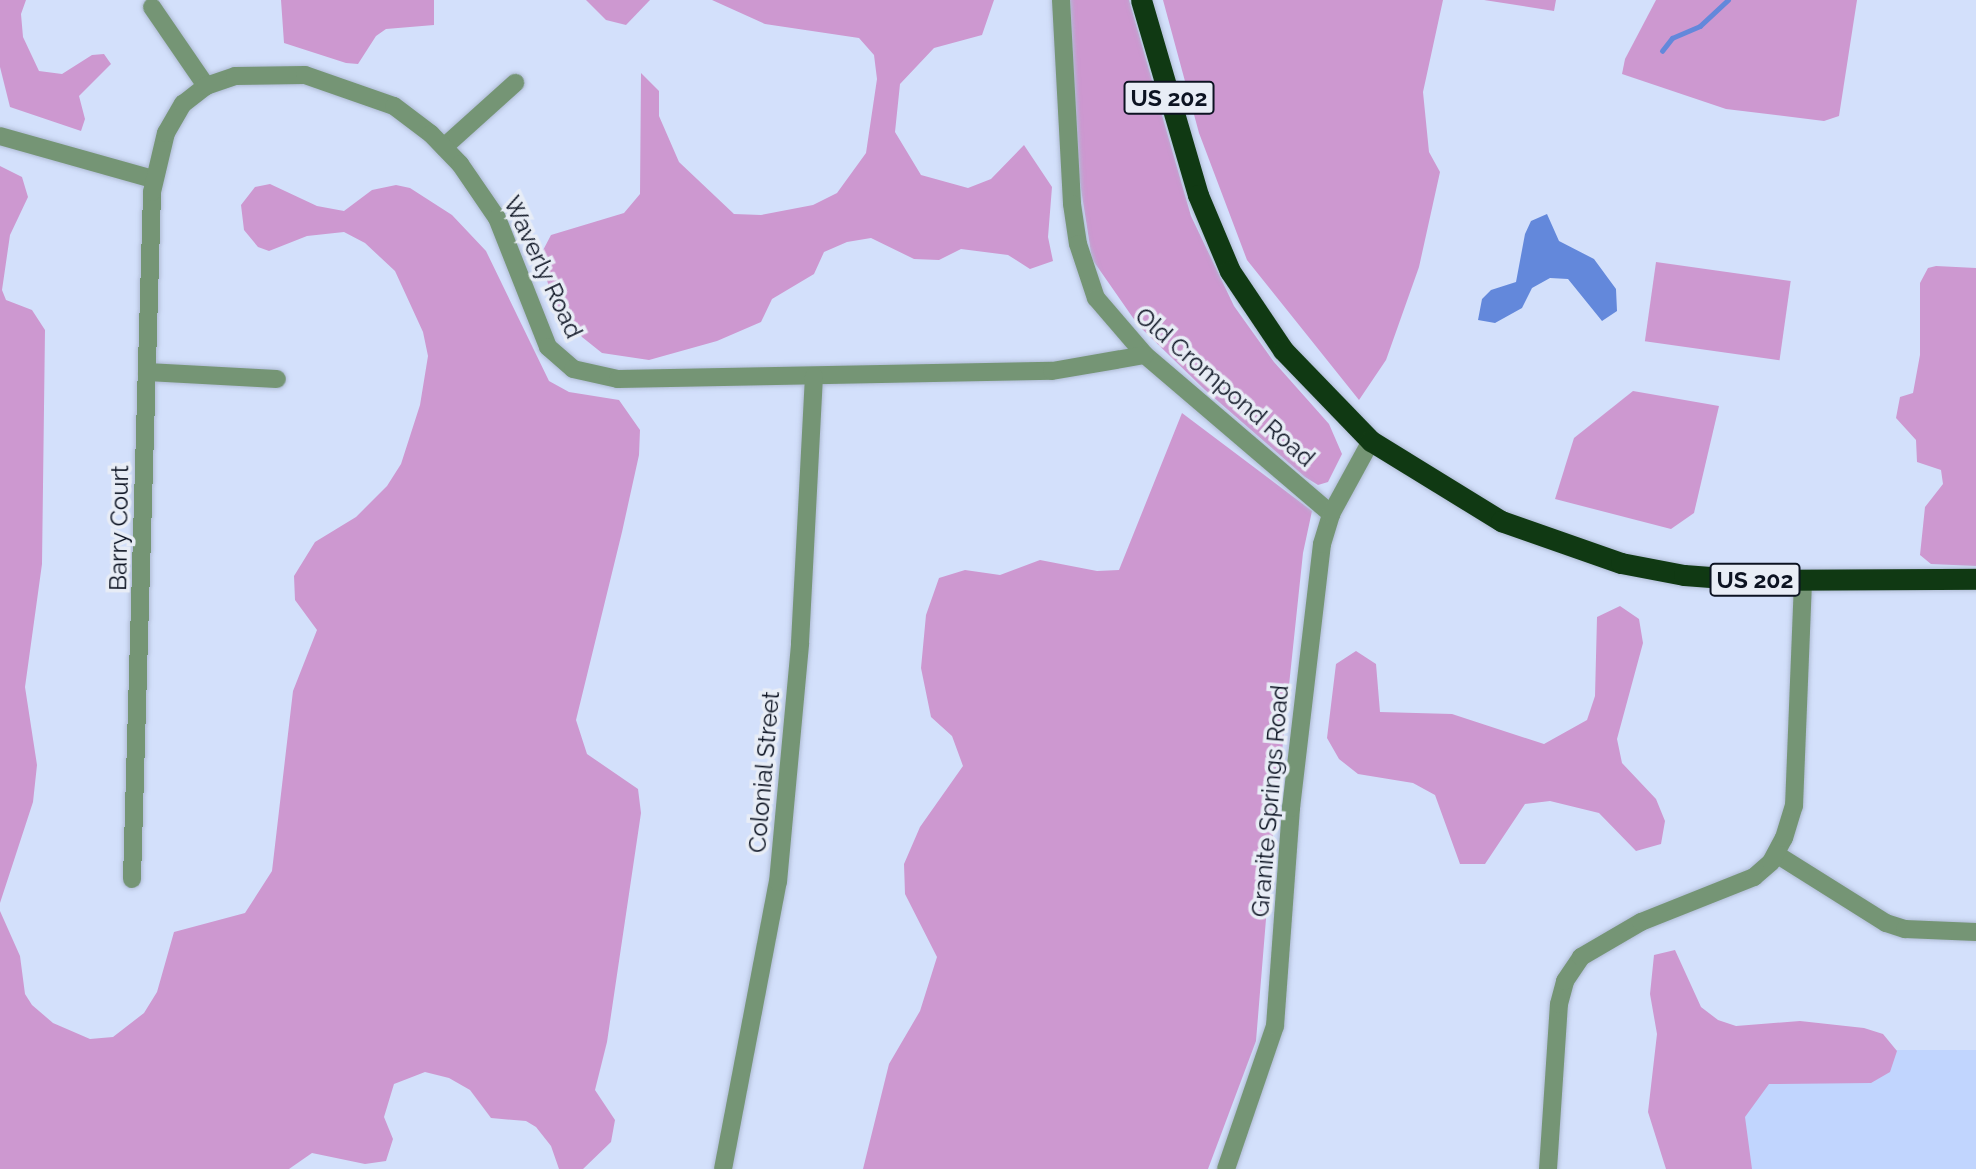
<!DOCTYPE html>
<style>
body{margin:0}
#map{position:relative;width:1976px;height:1169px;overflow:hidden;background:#d3e0fb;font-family:Raleway,sans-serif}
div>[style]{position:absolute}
.built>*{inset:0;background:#c1d5fe;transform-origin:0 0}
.green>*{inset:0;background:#cd98d0;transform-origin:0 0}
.water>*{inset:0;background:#6388db}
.stream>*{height:4.5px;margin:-2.25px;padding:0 2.25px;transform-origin:2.25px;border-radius:2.25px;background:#6388db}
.roads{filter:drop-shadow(0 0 2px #afbbd4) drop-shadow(0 0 2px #afbbd4)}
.minor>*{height:18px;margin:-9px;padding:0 9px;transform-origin:9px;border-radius:9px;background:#759575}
.highway>*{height:21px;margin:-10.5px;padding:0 10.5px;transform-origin:10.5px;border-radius:10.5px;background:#103913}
span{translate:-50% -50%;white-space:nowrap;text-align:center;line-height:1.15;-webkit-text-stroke:7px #e8edf6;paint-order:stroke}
.shield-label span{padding:2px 5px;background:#e8edf6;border:2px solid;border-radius:5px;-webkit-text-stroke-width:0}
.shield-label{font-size:23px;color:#0c1322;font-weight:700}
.street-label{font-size:24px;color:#0c1322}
</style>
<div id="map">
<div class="built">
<div style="left:1976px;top:1050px;width:119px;height:277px;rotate:90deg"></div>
</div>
<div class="green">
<div style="clip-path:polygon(0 0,26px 0,21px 14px,23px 37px,39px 71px,62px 74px,92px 55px,104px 54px,111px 64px,79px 96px,85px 119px,81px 131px,10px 107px,0 67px)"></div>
<div style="clip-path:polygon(281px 0,434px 0,434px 25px,386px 29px,376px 36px,358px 64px,346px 63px,284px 43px)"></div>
<div style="clip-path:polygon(586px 0,650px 0,626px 25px,606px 20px)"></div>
<div style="clip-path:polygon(712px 0,994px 0,982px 35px,934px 48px,900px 84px,895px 132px,921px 175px,968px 188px,991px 179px,1024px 145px,1052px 187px,1048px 237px,1053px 261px,1030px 269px,1008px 255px,961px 249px,939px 260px,914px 259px,871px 238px,847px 242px,824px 252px,814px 274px,772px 299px,761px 322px,717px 341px,649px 360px,602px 353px,582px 337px,553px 301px,540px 256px,551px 235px,624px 213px,640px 194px,641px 73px,659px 91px,659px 116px,679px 162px,734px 214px,761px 215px,813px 205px,837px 193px,866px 153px,877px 79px,874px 55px,859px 38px,765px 24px)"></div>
<div style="clip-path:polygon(1070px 0,1129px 0,1191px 216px,1234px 306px,1274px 362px,1329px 424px,1342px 454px,1328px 482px,1318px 485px,1305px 477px,1204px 389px,1138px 325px,1092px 259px,1079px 176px)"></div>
<div style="clip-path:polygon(1163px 0,1443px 0,1423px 92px,1429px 152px,1440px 172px,1419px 267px,1386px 360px,1359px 400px,1247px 260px,1199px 133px)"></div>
<div style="clip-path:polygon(1484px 0,1556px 0,1554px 11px)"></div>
<div style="clip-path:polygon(1656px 0,1857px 0,1839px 116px,1824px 121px,1726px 109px,1622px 74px,1625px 59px)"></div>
<div style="clip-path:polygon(0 166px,22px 177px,28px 197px,10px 235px,2px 290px,6px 300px,32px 310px,45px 330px,42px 564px,25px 687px,37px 765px,33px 802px,0 903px)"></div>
<div style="clip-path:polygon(270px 184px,317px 206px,344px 211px,372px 190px,396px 185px,410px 188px,452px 215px,486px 251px,549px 381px,569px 392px,619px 400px,640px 430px,639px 455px,622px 532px,576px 720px,587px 754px,638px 789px,641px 813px,607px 1042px,595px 1090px,615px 1120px,611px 1142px,583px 1169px,559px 1169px,551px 1146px,536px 1127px,526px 1121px,491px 1118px,470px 1090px,449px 1078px,425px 1072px,394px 1084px,384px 1117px,393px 1139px,386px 1161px,365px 1164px,312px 1153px,289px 1169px,0 1169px,0 911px,20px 956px,25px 994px,32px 1005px,53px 1023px,90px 1039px,113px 1037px,144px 1013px,157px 992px,174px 932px,245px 913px,272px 871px,293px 691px,317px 630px,295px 600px,294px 576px,315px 542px,356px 517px,387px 486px,401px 464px,420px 405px,428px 356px,423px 332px,395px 271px,365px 243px,344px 232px,307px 236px,269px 251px,258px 247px,244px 230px,241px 205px,255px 187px)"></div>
<div style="left:1656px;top:262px;width:136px;height:80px;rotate:8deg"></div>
<div style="clip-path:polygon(1936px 266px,1976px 268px,1976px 566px,1931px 564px,1920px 555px,1925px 507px,1943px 484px,1941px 470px,1917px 462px,1916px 440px,1896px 418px,1900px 397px,1913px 393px,1920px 355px,1920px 283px,1928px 268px)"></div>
<div style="clip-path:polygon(1633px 391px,1719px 406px,1694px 513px,1671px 529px,1555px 499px,1574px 438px)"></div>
<div style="clip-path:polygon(1182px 413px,1312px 511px,1303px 553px,1272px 846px,1256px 1041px,1208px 1169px,863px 1169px,889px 1064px,920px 1011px,937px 957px,905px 894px,904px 864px,920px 827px,963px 766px,952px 736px,931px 717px,921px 668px,926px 615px,939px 578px,965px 570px,1000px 575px,1040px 560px,1097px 571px,1119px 570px)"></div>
<div style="clip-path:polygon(1620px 606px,1639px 619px,1643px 643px,1617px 739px,1622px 763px,1656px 799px,1665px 821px,1661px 844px,1636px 851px,1599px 813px,1550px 801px,1525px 804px,1485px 864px,1460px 864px,1435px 795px,1413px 783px,1358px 774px,1339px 759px,1327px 738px,1336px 664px,1356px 651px,1376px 664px,1380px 712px,1452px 714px,1544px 744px,1587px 720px,1595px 696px,1597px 617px)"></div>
<div style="clip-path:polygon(1675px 950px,1701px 1007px,1718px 1020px,1736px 1026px,1800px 1021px,1864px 1028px,1883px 1034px,1897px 1051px,1890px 1072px,1871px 1083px,1769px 1084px,1745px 1117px,1752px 1169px,1666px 1169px,1648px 1112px,1657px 1034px,1650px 994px,1654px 955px)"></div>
</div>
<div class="water">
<div style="clip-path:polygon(1547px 214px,1559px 241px,1594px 259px,1616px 289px,1617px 311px,1602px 321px,1568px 279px,1550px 278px,1532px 288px,1522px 308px,1495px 323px,1478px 320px,1482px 299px,1491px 290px,1516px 282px,1525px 234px,1531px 221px)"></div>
</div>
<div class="stream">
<div style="left:1662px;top:51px;width:16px;rotate:-52deg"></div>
<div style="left:1672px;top:38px;width:30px;rotate:-23deg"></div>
<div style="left:1700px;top:26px;width:38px;rotate:-43deg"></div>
</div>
<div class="roads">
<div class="minor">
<div style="left:1061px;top:0;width:204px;rotate:86.9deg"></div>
<div style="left:1072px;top:204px;width:40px;rotate:81.5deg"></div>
<div style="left:1078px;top:244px;width:57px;rotate:71.6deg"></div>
<div style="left:1096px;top:298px;width:75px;rotate:49.3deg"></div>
<div style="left:1145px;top:355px;width:245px;rotate:40.5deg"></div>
<div style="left:152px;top:7px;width:96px;rotate:55.6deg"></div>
<div style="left:0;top:136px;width:159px;rotate:15.7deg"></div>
<div style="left:444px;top:147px;width:96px;rotate:-42deg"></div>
<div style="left:147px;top:372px;width:130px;rotate:3.1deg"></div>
<div style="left:1776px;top:854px;width:130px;rotate:32.1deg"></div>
<div style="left:1886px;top:923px;width:20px;rotate:18deg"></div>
<div style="left:1905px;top:929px;width:71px;rotate:2.4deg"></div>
<div style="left:132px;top:879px;width:687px;rotate:-88.33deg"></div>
<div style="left:152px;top:192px;width:61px;rotate:-76.7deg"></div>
<div style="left:166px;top:133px;width:34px;rotate:-60deg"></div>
<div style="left:183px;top:104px;width:29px;rotate:-38deg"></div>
<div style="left:206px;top:86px;width:31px;rotate:-19deg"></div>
<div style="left:235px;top:76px;width:70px;rotate:-0.8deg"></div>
<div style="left:305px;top:75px;width:94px;rotate:19.2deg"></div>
<div style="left:394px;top:106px;width:46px;rotate:37.1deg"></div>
<div style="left:431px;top:134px;width:42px;rotate:46deg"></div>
<div style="left:460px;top:164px;width:65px;rotate:55.6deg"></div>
<div style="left:497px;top:218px;width:139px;rotate:68.4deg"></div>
<div style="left:548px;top:347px;width:33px;rotate:41deg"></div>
<div style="left:573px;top:369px;width:46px;rotate:12.5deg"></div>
<div style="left:618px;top:379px;width:434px;rotate:-1.1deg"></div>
<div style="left:1052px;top:371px;width:94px;rotate:-9.8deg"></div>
<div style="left:723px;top:1169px;width:292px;rotate:-79.2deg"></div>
<div style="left:778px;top:882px;width:240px;rotate:-84.7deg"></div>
<div style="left:800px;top:643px;width:267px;rotate:-87deg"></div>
<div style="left:1226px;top:1169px;width:151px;rotate:-71.1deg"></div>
<div style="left:1275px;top:1026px;width:219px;rotate:-85.8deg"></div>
<div style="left:1291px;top:808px;width:266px;rotate:-83.3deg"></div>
<div style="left:1322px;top:544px;width:31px;rotate:-73deg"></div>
<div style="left:1331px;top:514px;width:83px;rotate:-61.3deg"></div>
<div style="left:1548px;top:1169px;width:165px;rotate:-86.2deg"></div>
<div style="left:1559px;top:1004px;width:24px;rotate:-75deg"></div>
<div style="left:1565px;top:981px;width:29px;rotate:-56deg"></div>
<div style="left:1581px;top:957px;width:69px;rotate:-30.3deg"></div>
<div style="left:1641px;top:922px;width:122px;rotate:-21.7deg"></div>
<div style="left:1754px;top:877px;width:23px;rotate:-41deg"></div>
<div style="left:1771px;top:862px;width:27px;rotate:-62deg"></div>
<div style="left:1784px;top:838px;width:34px;rotate:-73deg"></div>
<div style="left:1794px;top:806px;width:226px;rotate:-87.7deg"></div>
</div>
<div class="highway">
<div style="left:1141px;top:0;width:203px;rotate:73.7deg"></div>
<div style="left:1198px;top:195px;width:82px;rotate:67.2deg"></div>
<div style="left:1230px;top:271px;width:95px;rotate:56.1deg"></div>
<div style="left:1283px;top:350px;width:127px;rotate:46deg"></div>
<div style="left:1371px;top:441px;width:153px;rotate:31.6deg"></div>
<div style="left:1501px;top:521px;width:127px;rotate:19.3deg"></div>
<div style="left:1621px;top:563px;width:64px;rotate:10.8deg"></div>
<div style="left:1684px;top:575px;width:66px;rotate:4.3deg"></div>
<div style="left:1750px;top:580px;width:226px;rotate:-0.3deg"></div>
</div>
</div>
<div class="shield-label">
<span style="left:1169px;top:98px">US 202</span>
<span style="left:1755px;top:580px">US 202</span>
</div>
<div class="street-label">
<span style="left:543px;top:267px;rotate:65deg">Waverly Road</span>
<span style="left:1225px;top:387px;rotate:41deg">Old Crompond Road</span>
<span style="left:119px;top:528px;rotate:-89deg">Barry Court</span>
<span style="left:764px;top:772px;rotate:-85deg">Colonial Street</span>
<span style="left:1270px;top:801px;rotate:-85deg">Granite Springs Road</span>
</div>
</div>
